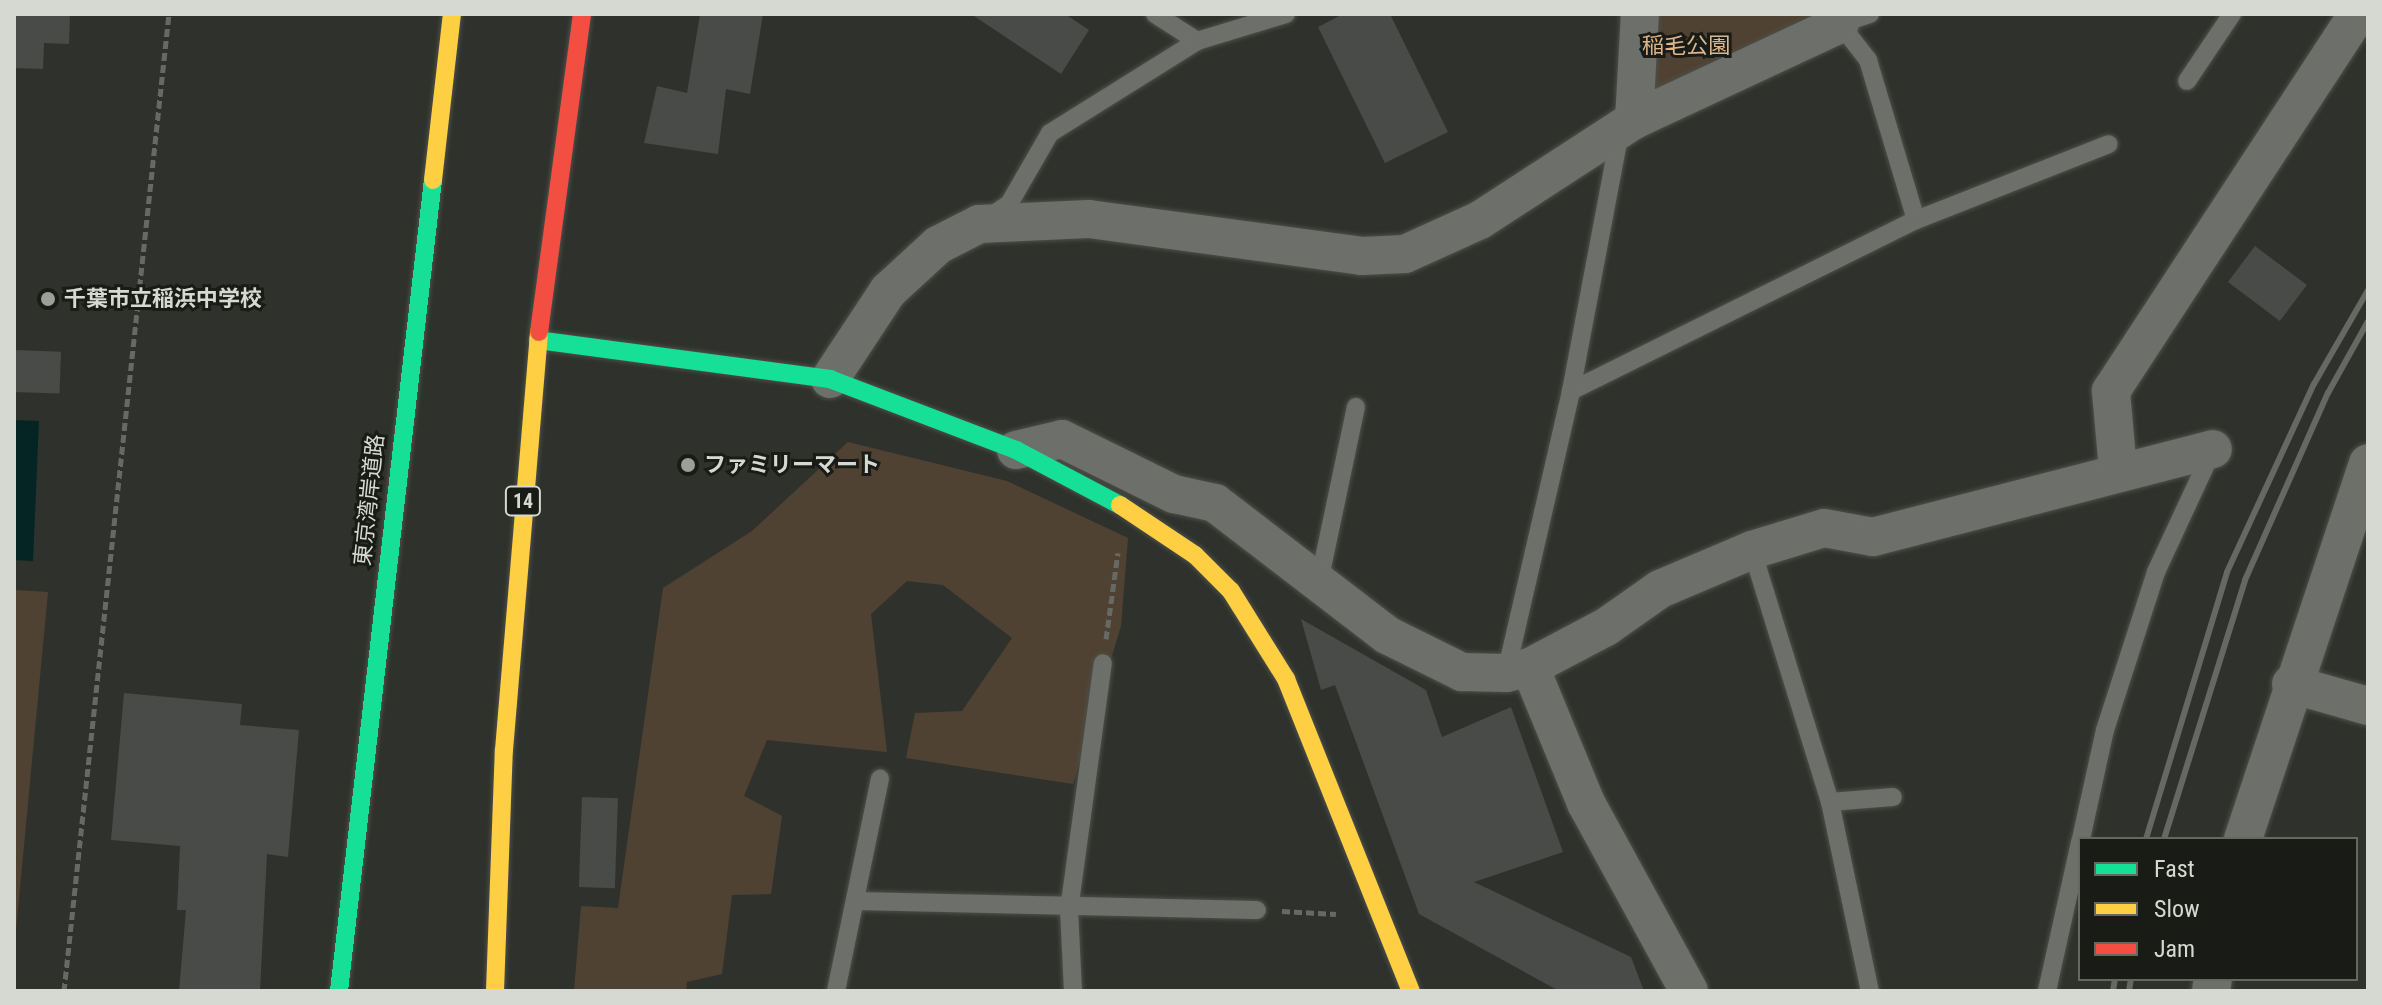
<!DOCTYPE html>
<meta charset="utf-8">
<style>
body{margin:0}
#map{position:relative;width:2382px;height:1005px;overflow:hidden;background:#2f322c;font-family:"Roboto Condensed","Noto Sans JP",sans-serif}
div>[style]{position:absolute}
.green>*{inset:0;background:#504232}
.water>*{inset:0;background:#042524}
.building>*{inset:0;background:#484b47;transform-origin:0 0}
.path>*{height:5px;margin-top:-2.5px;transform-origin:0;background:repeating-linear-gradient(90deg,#666964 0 8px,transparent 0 12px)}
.roads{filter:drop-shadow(0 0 2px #4d4f4a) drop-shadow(0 0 2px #4d4f4a)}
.lane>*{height:18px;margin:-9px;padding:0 9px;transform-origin:9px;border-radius:9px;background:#6d6f6b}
.street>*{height:38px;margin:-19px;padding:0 19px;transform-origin:19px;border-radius:19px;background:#6d6f6b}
.fast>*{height:18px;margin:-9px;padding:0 9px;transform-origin:9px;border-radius:9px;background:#16e098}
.slow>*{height:18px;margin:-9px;padding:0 9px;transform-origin:9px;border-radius:9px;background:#ffcf43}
.jam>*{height:18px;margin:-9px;padding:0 9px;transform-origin:9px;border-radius:9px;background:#f24e42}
.rail>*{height:6px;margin:-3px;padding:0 3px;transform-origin:3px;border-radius:3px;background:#656863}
.dots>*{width:22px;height:22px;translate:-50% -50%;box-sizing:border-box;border:4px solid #191c16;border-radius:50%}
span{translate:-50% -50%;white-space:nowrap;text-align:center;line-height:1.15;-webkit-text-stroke:6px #191c16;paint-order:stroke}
.shield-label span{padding:2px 6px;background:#191c16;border:2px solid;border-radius:6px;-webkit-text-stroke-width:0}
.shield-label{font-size:20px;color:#d5d9d1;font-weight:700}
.park-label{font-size:22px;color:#ddb68d}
.poi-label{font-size:22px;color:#d5d9d1;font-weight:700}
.left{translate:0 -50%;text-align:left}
.street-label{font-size:22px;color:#d5d9d1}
.frame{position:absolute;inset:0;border:16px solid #d5d9d1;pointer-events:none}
.legend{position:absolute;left:2078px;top:837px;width:280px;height:144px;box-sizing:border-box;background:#191c16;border:2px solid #646861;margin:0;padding:10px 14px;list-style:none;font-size:24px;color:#d5d9d1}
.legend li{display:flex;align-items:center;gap:16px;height:40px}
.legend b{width:40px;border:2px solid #646861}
</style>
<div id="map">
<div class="green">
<div style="clip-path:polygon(1652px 14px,1837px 14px,1647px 95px)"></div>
<div style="clip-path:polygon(848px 442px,1007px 481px,1128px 538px,1121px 626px,1073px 784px,906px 758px,915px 713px,962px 711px,1012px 638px,943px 585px,907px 581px,871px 614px,887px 752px,767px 740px,744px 796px,782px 816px,771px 894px,732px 895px,722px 974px,687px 982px,686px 991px,574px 991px,581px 906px,618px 908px,663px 588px,752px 531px)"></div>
<div style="clip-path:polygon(14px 590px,48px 592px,14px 951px)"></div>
</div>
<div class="water">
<div style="clip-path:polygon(14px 420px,39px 421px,33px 561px,14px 560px)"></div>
</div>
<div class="building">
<div style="clip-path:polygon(14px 14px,70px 14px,69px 44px,44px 43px,43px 69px,14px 68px)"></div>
<div style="clip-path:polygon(700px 14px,763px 14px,750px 94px,726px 89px,718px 154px,644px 143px,657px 86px,687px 93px)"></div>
<div style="clip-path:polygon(971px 14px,1065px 14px,1089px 30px,1061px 74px)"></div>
<div style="clip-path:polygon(1343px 14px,1390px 14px,1448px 132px,1385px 163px,1318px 27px)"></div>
<div style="left:2255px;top:246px;width:65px;height:45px;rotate:37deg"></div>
<div style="left:14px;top:350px;width:47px;height:42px;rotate:2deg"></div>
<div style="clip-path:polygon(1301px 619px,1426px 690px,1442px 737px,1511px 707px,1563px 852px,1474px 882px,1631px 957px,1644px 991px,1559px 991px,1419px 914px,1335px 685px,1321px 690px)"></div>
<div style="clip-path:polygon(124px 693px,242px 704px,240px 725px,299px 730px,288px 857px,267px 854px,260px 991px,179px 991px,186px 910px,177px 910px,180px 846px,111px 840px)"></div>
<div style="left:582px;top:797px;width:36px;height:90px;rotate:2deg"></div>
</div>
<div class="path">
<div style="left:1106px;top:639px;width:87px;rotate:-82.1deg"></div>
<div style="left:1282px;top:911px;width:54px;rotate:3.2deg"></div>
<div style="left:64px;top:991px;width:983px;rotate:-83.87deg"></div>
</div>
<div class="roads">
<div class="lane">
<div style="left:1155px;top:14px;width:50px;rotate:32.7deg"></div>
<div style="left:1870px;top:14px;width:32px;rotate:162deg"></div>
<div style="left:1840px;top:24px;width:46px;rotate:52.1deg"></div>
<div style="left:1868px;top:60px;width:167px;rotate:73.3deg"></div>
<div style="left:2187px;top:81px;width:81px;rotate:-56.1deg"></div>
<div style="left:988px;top:218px;width:25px;rotate:-34deg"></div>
<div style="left:1009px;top:204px;width:82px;rotate:-60deg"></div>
<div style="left:1050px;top:133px;width:173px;rotate:-32deg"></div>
<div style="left:1197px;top:41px;width:93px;rotate:-16.9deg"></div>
<div style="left:1571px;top:391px;width:385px;rotate:-26.4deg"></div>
<div style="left:1916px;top:220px;width:207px;rotate:-21.5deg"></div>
<div style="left:1752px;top:550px;width:264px;rotate:72.8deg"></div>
<div style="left:1830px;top:802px;width:193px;rotate:78.1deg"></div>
<div style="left:1319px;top:582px;width:179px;rotate:-78.1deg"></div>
<div style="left:1506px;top:673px;width:289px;rotate:-77deg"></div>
<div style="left:1571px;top:391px;width:264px;rotate:-79.3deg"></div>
<div style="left:1830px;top:802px;width:63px;rotate:-4.5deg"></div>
<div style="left:2081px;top:839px;width:112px;rotate:-77.6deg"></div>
<div style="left:2105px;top:730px;width:166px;rotate:-72.1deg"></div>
<div style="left:2156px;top:572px;width:136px;rotate:-65.1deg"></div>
<div style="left:855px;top:901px;width:402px;rotate:1.3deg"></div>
<div style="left:836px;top:991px;width:217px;rotate:-78.3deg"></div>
<div style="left:1073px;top:991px;width:81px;rotate:-92.8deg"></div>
<div style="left:1069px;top:910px;width:249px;rotate:-82.2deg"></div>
<div style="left:2047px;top:991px;width:153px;rotate:-77.5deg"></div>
</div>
<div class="street">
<div style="left:1634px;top:120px;width:106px;rotate:-86.8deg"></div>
<div style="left:830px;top:379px;width:105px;rotate:-56.6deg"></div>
<div style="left:888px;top:291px;width:68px;rotate:-42.6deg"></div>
<div style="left:938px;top:245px;width:46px;rotate:-27.1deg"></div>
<div style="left:979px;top:224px;width:110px;rotate:-2.6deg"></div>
<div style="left:1089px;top:219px;width:275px;rotate:7.7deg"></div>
<div style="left:1362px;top:256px;width:43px;rotate:-2.7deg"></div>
<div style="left:1405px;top:254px;width:82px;rotate:-24.4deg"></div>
<div style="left:1480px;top:220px;width:184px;rotate:-33deg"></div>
<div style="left:1634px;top:120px;width:227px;rotate:-25deg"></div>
<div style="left:1016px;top:450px;width:47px;rotate:-13.4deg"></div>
<div style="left:1062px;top:439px;width:125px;rotate:26.2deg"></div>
<div style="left:1174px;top:494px;width:42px;rotate:12.4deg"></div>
<div style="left:1215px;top:503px;width:217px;rotate:37.5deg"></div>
<div style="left:1387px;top:635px;width:84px;rotate:26.3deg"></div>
<div style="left:1462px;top:672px;width:44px;rotate:1.3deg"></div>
<div style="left:1506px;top:673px;width:25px;rotate:-14deg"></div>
<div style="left:1530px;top:667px;width:86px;rotate:-27.8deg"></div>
<div style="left:1606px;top:627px;width:66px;rotate:-35.1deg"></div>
<div style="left:1660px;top:589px;width:100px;rotate:-23deg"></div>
<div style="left:1752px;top:550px;width:75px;rotate:-17deg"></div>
<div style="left:1824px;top:528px;width:50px;rotate:10.4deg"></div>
<div style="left:1873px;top:537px;width:351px;rotate:-14.5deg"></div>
<div style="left:2118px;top:470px;width:79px;rotate:-95.1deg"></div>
<div style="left:2111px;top:391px;width:451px;rotate:-56.8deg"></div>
<div style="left:1530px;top:667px;width:147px;rotate:67.6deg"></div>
<div style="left:1586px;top:803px;width:214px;rotate:61.3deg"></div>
<div style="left:2291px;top:684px;width:80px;rotate:15.9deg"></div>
<div style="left:2243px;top:839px;width:396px;rotate:-71.6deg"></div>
<div style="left:2211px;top:991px;width:12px;rotate:-81deg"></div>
</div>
<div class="fast">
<div style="left:538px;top:340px;width:295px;rotate:7.6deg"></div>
<div style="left:830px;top:379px;width:199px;rotate:20.9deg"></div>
<div style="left:1016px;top:450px;width:118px;rotate:27.9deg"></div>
<div style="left:339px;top:991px;width:816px;rotate:-83.39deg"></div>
</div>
<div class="slow">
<div style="left:433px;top:180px;width:167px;rotate:-83.5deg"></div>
<div style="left:1120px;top:505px;width:90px;rotate:33.7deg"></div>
<div style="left:1195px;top:555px;width:51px;rotate:45deg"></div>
<div style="left:1231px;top:591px;width:104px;rotate:58deg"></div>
<div style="left:1286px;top:679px;width:336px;rotate:68.2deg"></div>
<div style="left:495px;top:991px;width:241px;rotate:-87.9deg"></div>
<div style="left:504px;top:750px;width:419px;rotate:-85.2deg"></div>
</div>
<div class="jam">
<div style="left:539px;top:332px;width:321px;rotate:-82.3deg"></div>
</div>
</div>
<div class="rail">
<div style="left:2146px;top:839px;width:279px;rotate:-73.1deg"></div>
<div style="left:2227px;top:572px;width:207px;rotate:-65.2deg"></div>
<div style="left:2314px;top:384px;width:108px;rotate:-60.1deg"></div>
<div style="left:2164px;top:839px;width:271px;rotate:-72.6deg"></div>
<div style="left:2245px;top:580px;width:205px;rotate:-66.1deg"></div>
<div style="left:2328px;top:393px;width:82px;rotate:-60.9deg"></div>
<div style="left:2113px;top:991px;width:12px;rotate:-81deg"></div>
<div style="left:2129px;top:991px;width:12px;rotate:-81deg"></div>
</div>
<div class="dots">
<div style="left:48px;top:299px;background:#9b9f97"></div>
<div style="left:688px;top:465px;background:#9b9f97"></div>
</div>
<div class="shield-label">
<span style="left:523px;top:501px">14</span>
</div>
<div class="park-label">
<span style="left:1686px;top:46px">稲毛公園</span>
</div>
<div class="poi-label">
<span class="left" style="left:64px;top:299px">千葉市立稲浜中学校</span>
<span class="left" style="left:704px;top:465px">ファミリーマート</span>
</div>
<div class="street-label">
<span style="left:369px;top:500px;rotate:-84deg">東京湾岸道路</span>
</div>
<div class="frame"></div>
<ul class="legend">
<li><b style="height:10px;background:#16e098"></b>Fast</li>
<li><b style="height:10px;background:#ffcf43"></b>Slow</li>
<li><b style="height:10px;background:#f24e42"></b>Jam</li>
</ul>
</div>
